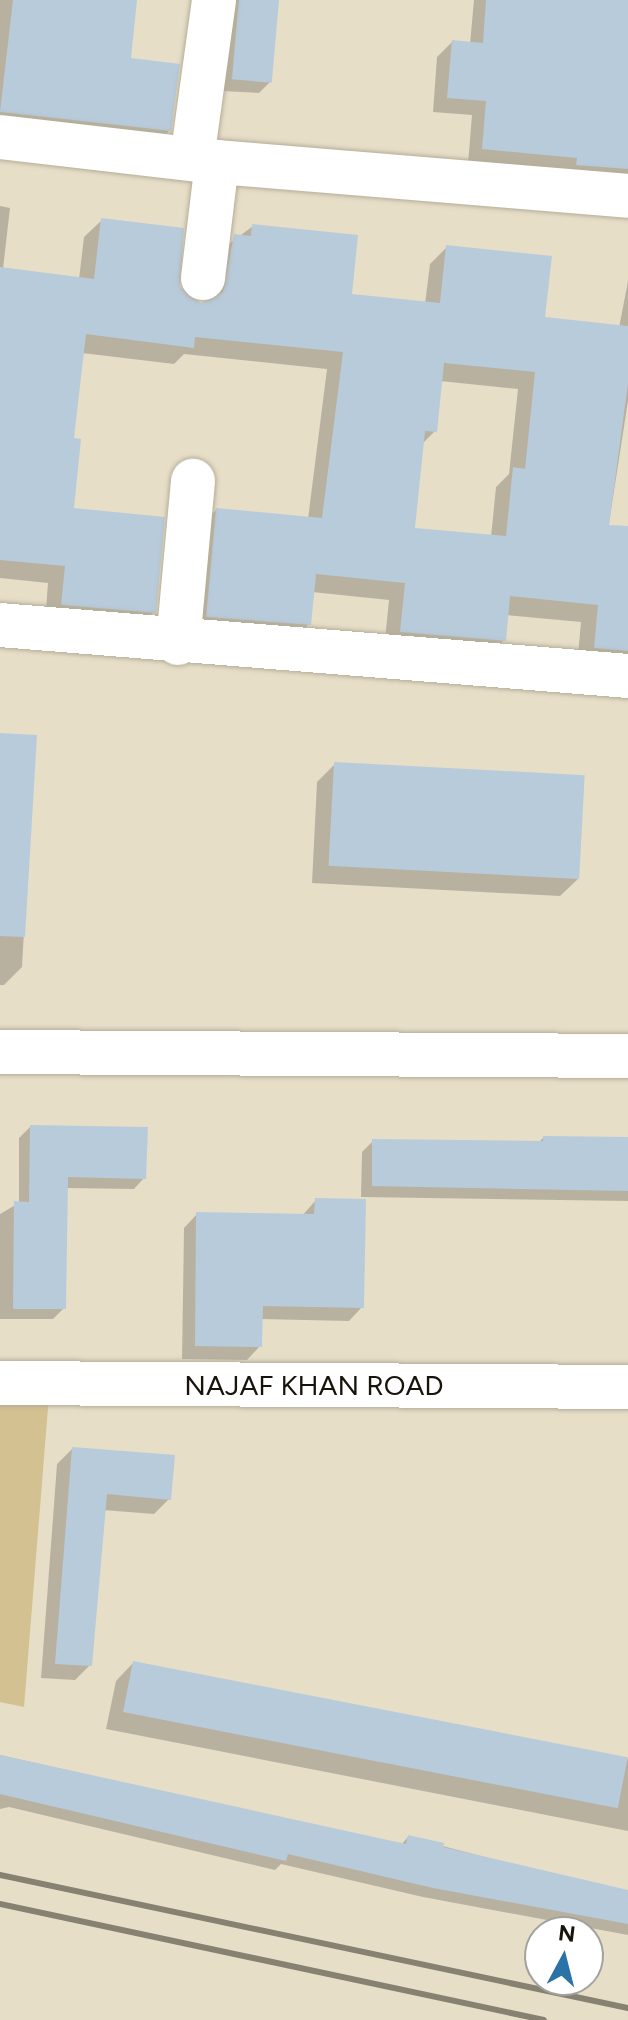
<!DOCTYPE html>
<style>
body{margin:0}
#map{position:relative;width:628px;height:2020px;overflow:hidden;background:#e7dec8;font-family:Figtree,sans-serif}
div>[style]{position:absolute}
.green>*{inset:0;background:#d3c191}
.shadow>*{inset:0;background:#0003}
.building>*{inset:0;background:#b8cbdb;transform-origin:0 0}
.roads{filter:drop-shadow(0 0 2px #b4ad97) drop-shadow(0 0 2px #b4ad97)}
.minor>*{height:44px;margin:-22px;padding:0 22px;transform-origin:22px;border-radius:22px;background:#fff}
.rail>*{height:6px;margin:-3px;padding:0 3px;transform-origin:3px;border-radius:3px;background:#878171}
span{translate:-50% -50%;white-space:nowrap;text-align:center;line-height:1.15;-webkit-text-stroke:7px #fff;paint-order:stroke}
.street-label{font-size:28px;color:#17140c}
.north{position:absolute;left:524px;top:1916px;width:80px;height:80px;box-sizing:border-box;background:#fff;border:2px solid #a2a19e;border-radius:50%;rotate:7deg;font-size:22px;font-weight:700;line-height:32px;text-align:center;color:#17140c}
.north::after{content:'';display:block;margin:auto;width:28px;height:36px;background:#2b72a6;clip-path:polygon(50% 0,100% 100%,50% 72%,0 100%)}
</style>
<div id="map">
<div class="green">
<div style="clip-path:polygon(0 1383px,50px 1383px,24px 1707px,0 1702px)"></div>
</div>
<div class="shadow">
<div style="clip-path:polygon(0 0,135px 0,129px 60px,169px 131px,154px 146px,0 128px)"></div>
<div style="clip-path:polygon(230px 0,277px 0,270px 82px,259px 93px,222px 91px)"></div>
<div style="clip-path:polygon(474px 0,628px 0,628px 184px,468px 164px,472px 115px,433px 112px,437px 57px,452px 42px,470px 44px)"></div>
<div style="clip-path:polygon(evenodd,0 206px,10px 208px,3px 269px,79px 279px,84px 237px,102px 220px,201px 305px,208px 302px,217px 253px,253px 226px,350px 296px,425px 304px,430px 264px,447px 247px,542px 319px,619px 328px,628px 281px,628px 401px,605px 549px,628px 551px,628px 678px,577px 665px,581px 622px,506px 615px,504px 640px,486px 658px,384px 649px,389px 600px,312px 592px,309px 624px,291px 642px,189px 634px,199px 528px,216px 510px,308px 519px,327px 369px,184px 354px,174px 364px,82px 353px,71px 440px,72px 510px,154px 612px,136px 629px,45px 622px,48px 583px,0 578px,0 206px,440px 381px,518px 389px,509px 474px,496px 487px,491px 537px,413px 530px,421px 445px,435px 431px,440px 381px)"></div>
<div style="clip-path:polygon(0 735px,35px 737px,22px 967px,4px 985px,0 985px)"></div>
<div style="clip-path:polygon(335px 764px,578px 879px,560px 896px,312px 883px,317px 782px)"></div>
<div style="clip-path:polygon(30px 1127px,144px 1178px,134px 1189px,65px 1188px,64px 1308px,53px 1319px,0 1319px,0 1214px,19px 1203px,19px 1138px)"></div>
<div style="clip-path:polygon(543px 1138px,628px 1139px,628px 1201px,361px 1197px,362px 1152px,373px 1141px,538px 1143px)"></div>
<div style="clip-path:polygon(316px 1200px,362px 1307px,349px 1321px,260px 1319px,260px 1346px,247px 1360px,182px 1359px,184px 1228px,197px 1214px,302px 1216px)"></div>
<div style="clip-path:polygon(72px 1449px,169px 1499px,154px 1514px,103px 1510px,90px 1665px,75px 1680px,41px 1678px,57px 1464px)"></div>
<div style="clip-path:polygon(133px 1663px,628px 1759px,628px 1831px,106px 1729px,116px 1681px)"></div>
<div style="clip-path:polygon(0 1755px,401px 1845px,408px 1837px,628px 1894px,628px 1935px,423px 1897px,281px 1864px,275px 1870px,9px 1807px,0 1809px)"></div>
</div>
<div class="building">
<div style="clip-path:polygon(13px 0,137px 0,131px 58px,180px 64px,171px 131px,0 112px)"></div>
<div style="left:279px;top:0;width:83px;height:40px;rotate:95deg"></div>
<div style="clip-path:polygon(486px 0,628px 0,628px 169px,576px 165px,577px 158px,482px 149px,486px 101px,447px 98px,452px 40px,483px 43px)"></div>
<div style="clip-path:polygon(evenodd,101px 218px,184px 228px,180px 287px,201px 303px,223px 292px,234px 234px,251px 236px,252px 224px,358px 235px,352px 294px,440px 303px,446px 245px,552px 256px,545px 317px,628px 326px,628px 383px,609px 525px,628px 526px,628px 651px,594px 648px,598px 605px,510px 596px,506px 641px,400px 632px,405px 583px,316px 574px,311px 625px,206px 617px,216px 508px,322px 518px,343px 352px,195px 337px,194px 348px,86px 334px,74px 438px,81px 439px,74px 508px,165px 517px,156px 613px,61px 605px,65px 566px,0 560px,0 267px,94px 279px,101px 218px,444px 363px,535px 372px,525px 469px,513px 467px,506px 536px,415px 528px,425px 431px,437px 432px,444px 363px)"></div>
<div style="clip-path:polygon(0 733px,37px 735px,25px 937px,0 936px)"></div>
<div style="left:334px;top:762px;width:251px;height:104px;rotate:3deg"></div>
<div style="clip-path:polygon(30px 1125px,148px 1127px,146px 1179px,68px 1177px,66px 1309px,13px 1309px,14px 1201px,29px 1202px)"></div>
<div style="clip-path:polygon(543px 1136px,628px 1137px,628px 1191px,372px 1186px,372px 1139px,543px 1141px)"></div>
<div style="clip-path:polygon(315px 1198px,366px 1199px,364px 1308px,263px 1306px,262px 1347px,195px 1346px,196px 1212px,314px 1214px)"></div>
<div style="clip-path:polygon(72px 1447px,175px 1455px,171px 1500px,107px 1494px,92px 1666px,55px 1664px)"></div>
<div style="left:133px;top:1661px;width:504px;height:52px;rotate:11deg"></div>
<div style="clip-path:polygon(0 1755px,406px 1844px,408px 1835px,444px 1843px,443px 1847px,628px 1890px,628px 1924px,433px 1888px,288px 1854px,286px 1861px,0 1794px)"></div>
</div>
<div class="roads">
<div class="minor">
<div style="left:0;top:137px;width:218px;rotate:6.6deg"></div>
<div style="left:217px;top:162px;width:412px;rotate:4.7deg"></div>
<div style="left:192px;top:159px;width:161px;rotate:-82.1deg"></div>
<div style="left:203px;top:278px;width:117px;rotate:-83.1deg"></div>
<div style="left:0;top:625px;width:630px;rotate:4.64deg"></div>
<div style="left:178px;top:643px;width:163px;rotate:-84.7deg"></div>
<div style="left:0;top:1052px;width:628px;rotate:0.36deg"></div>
<div style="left:0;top:1383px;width:628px;rotate:0.36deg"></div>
</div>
</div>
<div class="rail">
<div style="left:0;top:1875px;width:642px;rotate:11.96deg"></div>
<div style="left:0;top:1904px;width:556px;rotate:12.04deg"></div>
</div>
<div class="street-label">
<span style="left:314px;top:1385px">NAJAF KHAN ROAD</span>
</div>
<div class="north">N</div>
</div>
